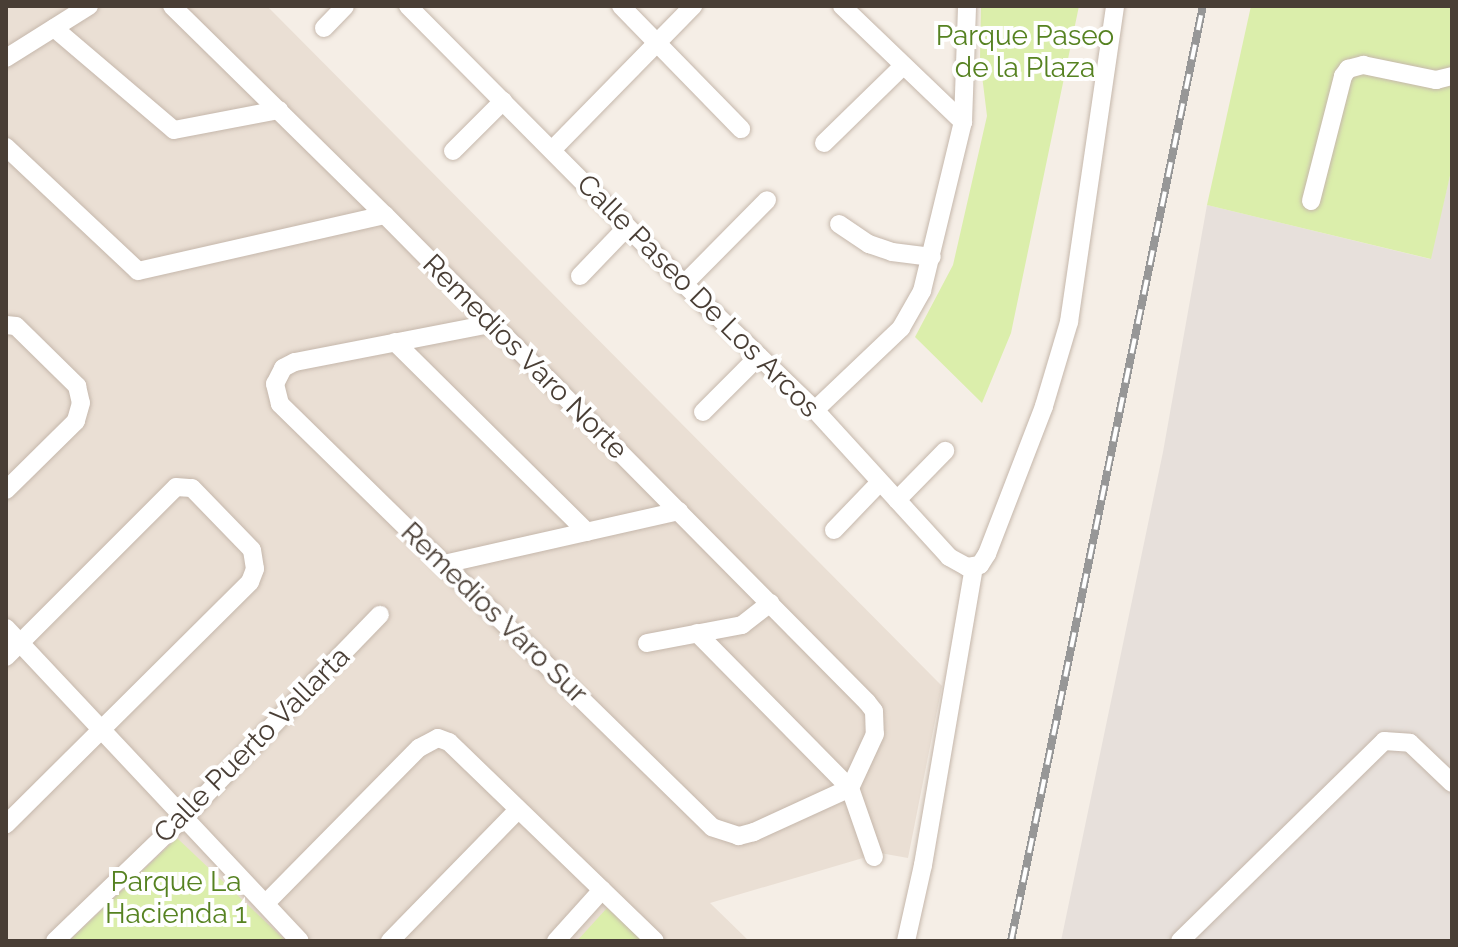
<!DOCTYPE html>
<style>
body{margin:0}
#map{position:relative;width:1458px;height:947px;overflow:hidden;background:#f5eee6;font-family:Raleway,sans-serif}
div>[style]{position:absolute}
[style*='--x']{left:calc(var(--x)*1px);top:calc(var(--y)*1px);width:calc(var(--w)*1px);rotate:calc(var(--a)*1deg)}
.residential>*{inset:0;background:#eadfd4}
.industrial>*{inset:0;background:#e7e0db}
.green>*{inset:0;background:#dbeeab}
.roads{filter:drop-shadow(0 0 2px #c5b7ab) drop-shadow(0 0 2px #c5b7ab)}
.minor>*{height:18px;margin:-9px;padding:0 9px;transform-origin:9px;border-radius:9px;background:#fff}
.rail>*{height:8px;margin-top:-4px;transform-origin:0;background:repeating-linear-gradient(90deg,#fff 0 15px,#979797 0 30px);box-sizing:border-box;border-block:2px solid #979797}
span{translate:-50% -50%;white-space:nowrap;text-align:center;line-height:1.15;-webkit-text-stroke:8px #fff;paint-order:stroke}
.park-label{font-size:28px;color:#568221}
.street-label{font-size:28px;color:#493e35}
.frame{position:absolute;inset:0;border:8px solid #493e35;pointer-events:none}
</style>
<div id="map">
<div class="residential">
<i style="clip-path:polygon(6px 6px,267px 6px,942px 686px,908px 858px,880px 853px,710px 903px,749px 941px,6px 941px)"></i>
</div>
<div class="industrial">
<i style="clip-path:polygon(1452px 167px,1452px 941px,1061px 941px,1163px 452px,1207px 205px,1430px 259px)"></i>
</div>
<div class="green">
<i style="clip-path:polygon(981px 6px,1079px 6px,1011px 333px,982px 403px,915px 337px,953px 265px,987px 116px,980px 59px)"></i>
<i style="clip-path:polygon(1251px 6px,1452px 6px,1452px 167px,1431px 259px,1207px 205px)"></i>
<i style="clip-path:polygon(177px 838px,286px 941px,69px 941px)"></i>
<i style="clip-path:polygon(607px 908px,643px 941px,577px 941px)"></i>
</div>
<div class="roads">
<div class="minor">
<i style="--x:172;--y:6;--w:298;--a:44.5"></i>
<i style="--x:385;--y:215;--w:685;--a:45.3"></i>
<i style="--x:867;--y:702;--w:11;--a:52"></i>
<i style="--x:874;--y:711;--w:23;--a:88"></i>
<i style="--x:875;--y:734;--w:60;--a:114.8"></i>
<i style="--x:850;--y:788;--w:106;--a:155.4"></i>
<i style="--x:754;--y:832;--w:16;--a:165"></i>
<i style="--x:739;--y:836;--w:28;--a:-162"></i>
<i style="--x:712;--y:827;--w:605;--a:-135.6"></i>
<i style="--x:280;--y:404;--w:21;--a:-104"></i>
<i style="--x:275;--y:384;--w:18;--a:-63"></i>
<i style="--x:283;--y:368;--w:13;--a:-27"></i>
<i style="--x:295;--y:362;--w:199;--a:-11"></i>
<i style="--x:408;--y:6;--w:392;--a:45.2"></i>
<i style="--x:684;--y:284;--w:182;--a:43.9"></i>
<i style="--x:815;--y:410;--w:199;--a:47.6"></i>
<i style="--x:949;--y:557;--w:21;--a:29"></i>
<i style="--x:967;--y:567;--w:13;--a:-9"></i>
<i style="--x:980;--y:565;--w:13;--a:-58"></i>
<i style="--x:987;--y:554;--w:159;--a:-68.9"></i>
<i style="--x:1044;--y:406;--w:88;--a:-73.4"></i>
<i style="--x:1069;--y:322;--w:319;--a:-81.7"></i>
<i style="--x:621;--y:6;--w:172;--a:45.7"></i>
<i style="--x:842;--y:6;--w:168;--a:43.8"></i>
<i style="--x:54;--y:28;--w:157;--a:40.4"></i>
<i style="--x:174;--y:130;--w:107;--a:-10.8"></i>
<i style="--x:324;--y:28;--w:30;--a:-46"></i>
<i style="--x:6;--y:58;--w:98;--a:-32.1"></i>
<i style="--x:824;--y:143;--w:110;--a:-44.3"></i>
<i style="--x:6;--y:147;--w:181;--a:43.2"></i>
<i style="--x:138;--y:271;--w:253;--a:-12.8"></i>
<i style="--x:552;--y:150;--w:202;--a:-45.6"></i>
<i style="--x:453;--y:151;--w:71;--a:-45"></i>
<i style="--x:1311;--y:201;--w:129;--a:-75.6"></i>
<i style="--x:1343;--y:76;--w:9;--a:-54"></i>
<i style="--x:1348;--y:69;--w:16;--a:-15"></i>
<i style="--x:1363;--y:65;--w:75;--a:11.6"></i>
<i style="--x:1436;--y:80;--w:16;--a:-14"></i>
<i style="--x:839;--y:224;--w:36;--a:34"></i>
<i style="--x:869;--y:244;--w:24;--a:19"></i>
<i style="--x:892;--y:252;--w:40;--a:7.1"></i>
<i style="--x:580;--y:276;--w:68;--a:-46.2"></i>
<i style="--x:684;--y:284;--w:118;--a:-45.3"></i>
<i style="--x:6;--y:325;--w:10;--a:6"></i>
<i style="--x:16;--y:326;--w:86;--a:44.5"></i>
<i style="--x:77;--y:386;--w:17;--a:77"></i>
<i style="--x:81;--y:403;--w:19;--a:106"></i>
<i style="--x:76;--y:421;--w:98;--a:135.4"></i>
<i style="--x:395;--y:342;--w:270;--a:44.7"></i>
<i style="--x:815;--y:410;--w:119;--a:-43.6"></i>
<i style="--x:901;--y:328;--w:43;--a:-60.4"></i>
<i style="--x:922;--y:291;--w:174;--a:-76.4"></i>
<i style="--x:963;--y:122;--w:116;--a:-88"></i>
<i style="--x:703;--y:412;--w:79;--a:-45"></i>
<i style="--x:897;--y:500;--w:69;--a:-45.6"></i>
<i style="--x:834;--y:530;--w:66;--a:-46.2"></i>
<i style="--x:444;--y:564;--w:241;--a:-12.7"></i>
<i style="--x:6;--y:628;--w:429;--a:46.8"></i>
<i style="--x:697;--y:633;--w:218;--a:45.4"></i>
<i style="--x:850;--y:788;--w:73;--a:70.8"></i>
<i style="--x:647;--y:643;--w:97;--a:-10.7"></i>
<i style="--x:742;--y:625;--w:36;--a:-38"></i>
<i style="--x:6;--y:657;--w:240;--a:-45"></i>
<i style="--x:176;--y:487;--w:16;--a:4"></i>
<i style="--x:192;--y:488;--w:86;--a:45.9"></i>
<i style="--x:252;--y:550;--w:19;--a:81"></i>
<i style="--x:255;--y:569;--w:14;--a:111"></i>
<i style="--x:250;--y:582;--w:344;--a:135.2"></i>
<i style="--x:266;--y:903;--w:218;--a:-45.4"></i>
<i style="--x:419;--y:748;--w:21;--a:-28"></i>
<i style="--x:438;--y:738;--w:12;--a:20"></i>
<i style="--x:449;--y:742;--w:286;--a:44"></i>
<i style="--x:55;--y:941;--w:178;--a:-43.9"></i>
<i style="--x:183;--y:818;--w:283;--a:-45.9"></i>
<i style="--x:390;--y:941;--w:182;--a:-45.7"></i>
<i style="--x:556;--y:941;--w:69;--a:-48"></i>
<i style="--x:906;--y:941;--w:78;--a:-77.4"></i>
<i style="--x:923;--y:865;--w:302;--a:-80.3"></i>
<i style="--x:1180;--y:941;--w:286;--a:-44.4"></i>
<i style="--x:1384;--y:741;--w:26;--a:4"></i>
<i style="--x:1410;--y:743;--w:58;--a:43.6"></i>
</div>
</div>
<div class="rail">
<i style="--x:1011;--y:941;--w:955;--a:-78.4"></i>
</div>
<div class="park-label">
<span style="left:1025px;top:52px">Parque Paseo<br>de la Plaza</span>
<span style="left:176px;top:898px">Parque La<br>Hacienda 1</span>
</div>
<div class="street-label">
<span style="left:698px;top:296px;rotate:45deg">Calle Paseo De Los Arcos</span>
<span style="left:525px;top:357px;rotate:45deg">Remedios Varo Norte</span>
<span style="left:494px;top:613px;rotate:44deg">Remedios Varo Sur</span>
<span style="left:252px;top:745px;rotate:-45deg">Calle Puerto Vallarta</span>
</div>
<div class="frame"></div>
</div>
